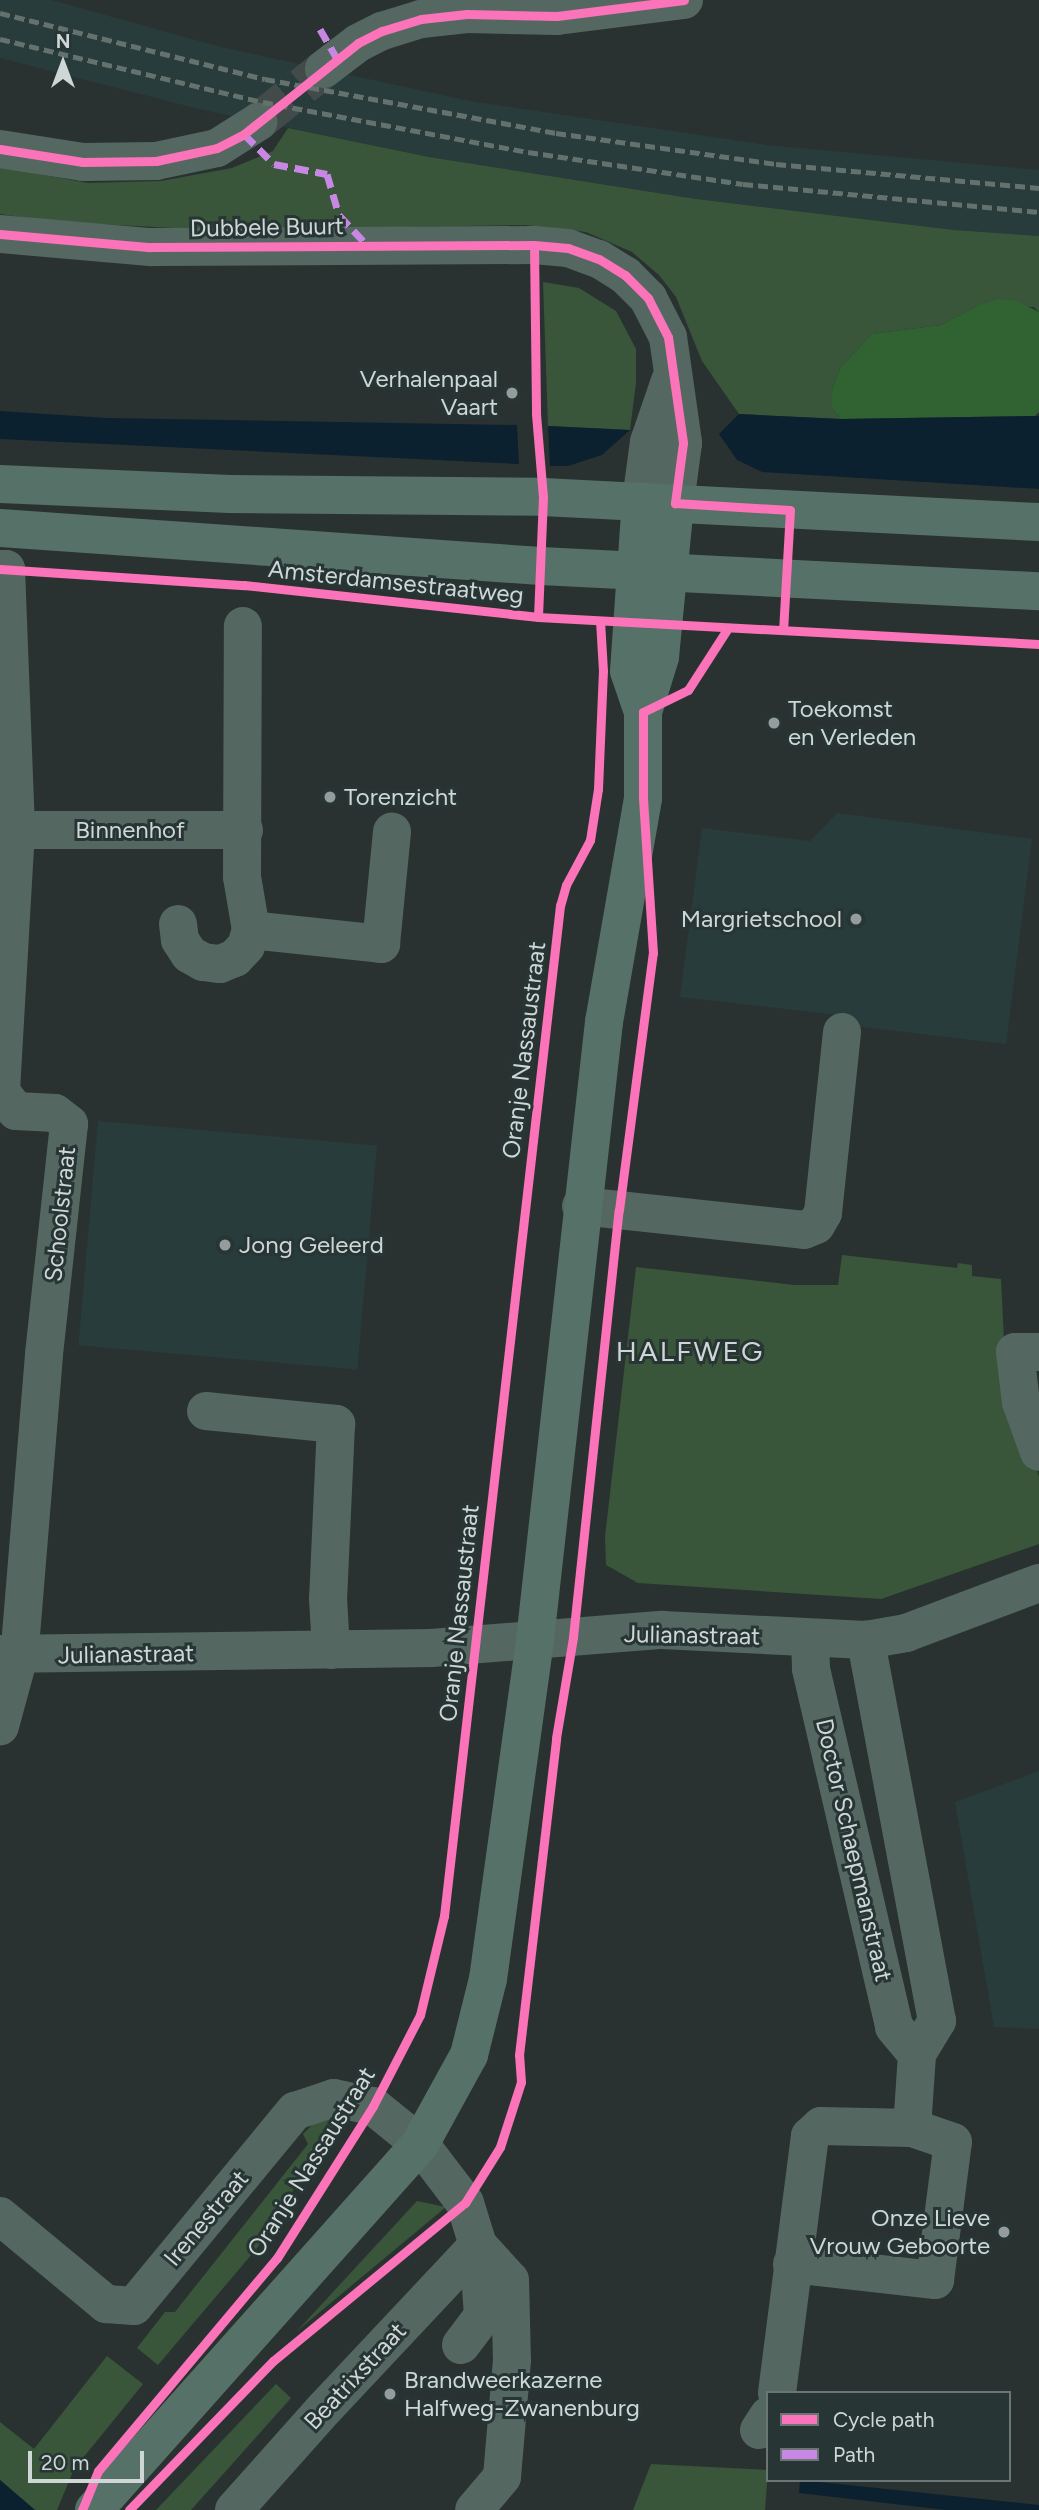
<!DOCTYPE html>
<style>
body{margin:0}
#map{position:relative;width:1039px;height:2510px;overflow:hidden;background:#2a3231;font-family:Figtree,sans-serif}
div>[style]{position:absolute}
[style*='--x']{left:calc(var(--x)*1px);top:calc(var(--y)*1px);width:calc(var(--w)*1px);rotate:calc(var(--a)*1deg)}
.built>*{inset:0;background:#273c3b;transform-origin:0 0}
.green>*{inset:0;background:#39563a}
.forest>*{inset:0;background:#306232}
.water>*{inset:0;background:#0b212f}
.minor-tunnel>*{height:38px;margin-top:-19px;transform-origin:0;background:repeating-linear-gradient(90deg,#434b4a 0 38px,transparent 0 57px)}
.minor>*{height:38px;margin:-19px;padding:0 19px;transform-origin:19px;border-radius:19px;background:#546861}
.major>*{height:38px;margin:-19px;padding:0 19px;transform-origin:19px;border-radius:19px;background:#567168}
.rail>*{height:5px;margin-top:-2.5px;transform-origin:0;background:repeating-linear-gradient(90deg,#65716d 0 10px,transparent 0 15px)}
.quiet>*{height:7px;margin-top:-3.5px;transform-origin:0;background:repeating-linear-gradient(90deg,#c787e3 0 14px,transparent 0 21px)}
.cycleway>*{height:9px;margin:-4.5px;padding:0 4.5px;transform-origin:4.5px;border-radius:4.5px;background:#fb73b8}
.dots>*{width:19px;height:19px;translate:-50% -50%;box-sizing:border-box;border:4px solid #273534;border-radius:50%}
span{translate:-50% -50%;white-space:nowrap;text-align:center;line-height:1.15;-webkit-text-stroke:6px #273534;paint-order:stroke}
.street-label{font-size:24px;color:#ced6d6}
.poi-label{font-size:24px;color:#ced6d6}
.right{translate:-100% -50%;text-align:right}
.left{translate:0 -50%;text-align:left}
.quarter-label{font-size:28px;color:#ced6d6;letter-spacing:2px}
.legend{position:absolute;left:766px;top:2391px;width:245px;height:91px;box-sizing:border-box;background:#273534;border:2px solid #6a7575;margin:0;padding:9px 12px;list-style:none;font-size:21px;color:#ced6d6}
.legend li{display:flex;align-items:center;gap:14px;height:35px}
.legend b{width:35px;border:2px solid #6a7575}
.north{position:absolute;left:28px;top:28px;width:70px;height:70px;-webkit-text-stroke:5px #273534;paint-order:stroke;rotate:0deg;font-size:19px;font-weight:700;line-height:28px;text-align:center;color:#ced6d6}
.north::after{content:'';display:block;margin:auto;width:24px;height:32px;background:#ced6d6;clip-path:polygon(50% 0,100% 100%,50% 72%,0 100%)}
.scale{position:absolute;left:28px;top:2451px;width:116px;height:32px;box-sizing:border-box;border:4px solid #ced6d6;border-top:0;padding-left:9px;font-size:21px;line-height:24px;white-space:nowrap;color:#ced6d6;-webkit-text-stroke:5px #273534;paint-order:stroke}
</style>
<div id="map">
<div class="built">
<i style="clip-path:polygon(0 0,51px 0,221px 47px,470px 101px,767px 145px,1039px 170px,1039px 236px,954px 230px,696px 199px,429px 157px,199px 109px,0 58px)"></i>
<i style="clip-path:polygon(837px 813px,1032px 839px,1006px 1044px,854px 1026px,838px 1015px,680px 997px,702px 828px,810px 841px)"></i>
<i style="left:98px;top:1121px;width:280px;height:225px;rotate:5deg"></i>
<i style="clip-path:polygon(1039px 1771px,1039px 2029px,994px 2027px,955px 1802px)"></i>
</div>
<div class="green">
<i style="clip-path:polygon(288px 128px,429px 157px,696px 199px,954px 230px,1039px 236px,1039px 312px,1034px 307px,979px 305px,941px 325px,872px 334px,840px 368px,832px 391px,832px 408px,841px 419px,739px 414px,702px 361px,676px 297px,659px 275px,632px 252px,586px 232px,525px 225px,214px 230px,58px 222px,0 214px,0 167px,88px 183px,161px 181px,232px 168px,273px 151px)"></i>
<i style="clip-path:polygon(543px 282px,579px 288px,616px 311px,636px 349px,636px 383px,630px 430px,548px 426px)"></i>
<i style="clip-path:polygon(842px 1255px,957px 1268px,958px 1263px,972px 1265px,972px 1276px,1001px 1279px,1006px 1382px,1039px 1477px,1039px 1544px,881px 1599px,638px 1583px,606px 1565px,605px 1537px,636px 1267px,794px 1285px,838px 1285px)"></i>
<i style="clip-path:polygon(331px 2118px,339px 2118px,257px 2248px,158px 2365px,137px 2348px,165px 2312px,175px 2312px,308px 2144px,303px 2134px,312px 2125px)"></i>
<i style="clip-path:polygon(417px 2201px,446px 2207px,297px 2331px)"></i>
<i style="clip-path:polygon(107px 2356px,143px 2384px,74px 2469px,57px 2510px,35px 2510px,0 2480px,0 2422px,34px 2449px)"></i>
<i style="clip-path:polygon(276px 2384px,291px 2398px,191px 2510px,156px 2510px)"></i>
<i style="clip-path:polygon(651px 2464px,768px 2470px,765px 2510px,633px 2510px)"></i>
</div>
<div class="forest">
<i style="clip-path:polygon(1000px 299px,1017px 301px,1039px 312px,1039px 412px,1035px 416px,841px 419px,832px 408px,832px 391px,840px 368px,872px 334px,941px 325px,979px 305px)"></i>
</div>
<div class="water">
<i style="clip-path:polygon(0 411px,108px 418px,517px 425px,519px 464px,0 439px)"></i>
<i style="clip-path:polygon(739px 414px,841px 419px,1039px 416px,1039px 489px,762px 472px,737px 460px,719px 434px)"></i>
<i style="clip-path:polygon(548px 426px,630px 430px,602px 455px,568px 466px,550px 466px)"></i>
<i style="clip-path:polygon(0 2480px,35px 2510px,0 2510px)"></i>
<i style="clip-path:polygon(800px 2480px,1039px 2505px,1039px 2510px,946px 2510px,799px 2493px)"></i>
</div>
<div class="minor-tunnel">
<i style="--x:258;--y:122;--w:85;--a:-38.8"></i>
</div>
<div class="minor">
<i style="--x:324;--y:69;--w:43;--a:-37.4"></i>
<i style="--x:358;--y:43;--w:27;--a:-27"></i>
<i style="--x:382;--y:31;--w:41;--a:-17.1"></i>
<i style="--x:421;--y:19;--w:46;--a:-6.2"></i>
<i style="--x:467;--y:14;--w:90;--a:1.3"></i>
<i style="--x:557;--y:16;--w:128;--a:-7.2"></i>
<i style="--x:0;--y:149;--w:84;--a:8.9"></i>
<i style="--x:83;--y:162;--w:73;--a:-0.8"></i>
<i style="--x:156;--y:161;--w:62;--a:-12"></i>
<i style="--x:217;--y:148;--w:49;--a:-32.4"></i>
<i style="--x:0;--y:234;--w:151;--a:5"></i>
<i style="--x:150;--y:247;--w:384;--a:-0.3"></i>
<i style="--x:534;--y:245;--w:34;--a:5"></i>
<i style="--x:568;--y:248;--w:33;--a:20"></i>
<i style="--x:599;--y:259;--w:31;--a:32"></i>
<i style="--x:625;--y:275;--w:33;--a:45"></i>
<i style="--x:648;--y:298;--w:44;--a:62.9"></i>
<i style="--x:668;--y:337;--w:107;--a:81.9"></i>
<i style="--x:683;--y:443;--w:61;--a:97.6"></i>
<i style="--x:641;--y:501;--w:60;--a:-82.3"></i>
<i style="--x:649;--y:442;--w:65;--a:-71"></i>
<i style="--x:0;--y:569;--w:6;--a:0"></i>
<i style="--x:6;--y:569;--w:261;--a:87.8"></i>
<i style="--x:16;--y:830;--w:262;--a:93.3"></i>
<i style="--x:1;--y:1092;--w:24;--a:52"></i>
<i style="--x:16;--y:1111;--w:39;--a:3"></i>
<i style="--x:55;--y:1113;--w:18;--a:38"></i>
<i style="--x:69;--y:1124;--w:232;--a:96.2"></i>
<i style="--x:44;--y:1355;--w:302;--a:94.7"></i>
<i style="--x:19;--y:1656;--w:73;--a:105.2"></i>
<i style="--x:16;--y:830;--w:228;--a:0"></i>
<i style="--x:178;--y:924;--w:16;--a:83"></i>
<i style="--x:180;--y:940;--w:17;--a:57"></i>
<i style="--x:189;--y:954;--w:16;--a:30"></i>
<i style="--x:203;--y:962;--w:17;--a:7"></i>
<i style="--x:220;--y:964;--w:16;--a:-22"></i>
<i style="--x:235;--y:958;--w:16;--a:-47"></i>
<i style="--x:246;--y:946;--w:17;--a:-73"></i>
<i style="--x:251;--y:930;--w:54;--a:-99.6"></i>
<i style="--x:242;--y:877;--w:251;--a:-89.8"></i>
<i style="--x:251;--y:930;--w:131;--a:6.1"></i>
<i style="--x:381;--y:944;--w:113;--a:-84.4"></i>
<i style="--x:581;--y:1206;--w:224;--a:6.1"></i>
<i style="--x:804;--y:1230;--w:13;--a:-23"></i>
<i style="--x:816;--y:1225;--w:14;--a:-60"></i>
<i style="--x:823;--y:1213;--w:182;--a:-84"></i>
<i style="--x:1039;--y:1352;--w:24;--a:180"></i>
<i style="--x:1015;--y:1352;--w:50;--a:83.2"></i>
<i style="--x:1021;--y:1402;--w:53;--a:70.2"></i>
<i style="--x:206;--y:1411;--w:131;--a:5.7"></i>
<i style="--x:336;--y:1424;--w:174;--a:92.6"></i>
<i style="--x:328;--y:1598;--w:52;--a:86.7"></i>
<i style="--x:810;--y:1639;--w:30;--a:88"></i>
<i style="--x:811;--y:1669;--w:367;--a:76.9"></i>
<i style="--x:894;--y:2027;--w:35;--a:50"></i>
<i style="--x:0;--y:1654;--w:431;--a:-0.8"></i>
<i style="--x:431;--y:1648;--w:232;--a:-4.5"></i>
<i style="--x:662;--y:1630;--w:204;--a:2.8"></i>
<i style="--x:866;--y:1640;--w:41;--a:-9.9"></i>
<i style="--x:906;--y:1633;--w:142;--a:-20.6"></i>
<i style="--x:0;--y:2216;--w:138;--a:39.7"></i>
<i style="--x:106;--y:2304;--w:28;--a:4"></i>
<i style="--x:134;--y:2306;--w:253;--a:-50.5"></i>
<i style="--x:295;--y:2111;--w:41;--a:-18.4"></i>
<i style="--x:334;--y:2098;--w:40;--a:12"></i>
<i style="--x:373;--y:2106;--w:60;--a:39"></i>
<i style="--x:420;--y:2144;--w:74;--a:52.7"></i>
<i style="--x:465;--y:2203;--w:44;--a:72.8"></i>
<i style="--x:478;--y:2245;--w:47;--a:47.6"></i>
<i style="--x:510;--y:2280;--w:80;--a:88.6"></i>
<i style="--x:512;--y:2360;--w:117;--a:94.9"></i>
<i style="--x:502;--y:2477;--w:43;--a:130.3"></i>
<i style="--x:792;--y:2264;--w:144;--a:6.4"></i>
<i style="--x:935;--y:2280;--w:139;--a:-82.6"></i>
<i style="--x:953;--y:2142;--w:43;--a:-161.1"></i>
<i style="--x:912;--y:2128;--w:74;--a:-86.1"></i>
<i style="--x:917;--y:2054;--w:39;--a:-59"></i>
<i style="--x:937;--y:2021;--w:388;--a:-100.6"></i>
<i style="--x:461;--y:2345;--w:36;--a:-53"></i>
<i style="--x:483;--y:2316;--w:71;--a:-94"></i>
<i style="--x:777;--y:2393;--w:259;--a:-82.7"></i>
<i style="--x:810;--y:2136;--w:15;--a:-42"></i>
<i style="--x:821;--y:2126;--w:91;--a:1.3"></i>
<i style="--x:759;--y:2430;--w:17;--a:-57"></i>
<i style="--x:234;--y:2510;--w:135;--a:-48.3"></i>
<i style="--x:324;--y:2409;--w:225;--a:-46.8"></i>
</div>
<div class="major">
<i style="--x:0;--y:484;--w:230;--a:2.5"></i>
<i style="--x:230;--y:494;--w:313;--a:0.5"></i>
<i style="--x:543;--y:497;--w:497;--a:2.9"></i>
<i style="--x:0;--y:528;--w:542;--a:4.02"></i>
<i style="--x:541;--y:566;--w:499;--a:2.9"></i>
<i style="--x:643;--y:712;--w:58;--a:-72.8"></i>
<i style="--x:660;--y:657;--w:155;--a:-84.4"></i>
<i style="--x:94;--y:2510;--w:490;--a:-48.3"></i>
<i style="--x:420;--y:2144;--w:102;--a:-61.2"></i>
<i style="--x:469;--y:2055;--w:78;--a:-76"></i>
<i style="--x:488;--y:1979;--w:342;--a:-82.1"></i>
<i style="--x:535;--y:1640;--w:622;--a:-83.63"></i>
<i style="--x:604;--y:1022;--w:227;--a:-80.1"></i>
<i style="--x:643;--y:798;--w:86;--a:-90"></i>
<i style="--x:643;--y:712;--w:43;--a:-108.9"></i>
<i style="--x:629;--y:671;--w:170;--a:-86"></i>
</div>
<div class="rail">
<i style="--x:0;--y:13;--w:273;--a:14"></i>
<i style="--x:265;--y:79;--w:296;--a:10.5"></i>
<i style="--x:556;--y:133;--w:222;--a:8"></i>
<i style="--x:776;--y:164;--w:264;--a:5.2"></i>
<i style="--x:0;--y:39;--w:270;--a:13.5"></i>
<i style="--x:263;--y:102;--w:270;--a:10.7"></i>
<i style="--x:528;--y:152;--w:217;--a:8.5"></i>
<i style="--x:743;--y:184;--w:297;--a:5.4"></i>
</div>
<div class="quiet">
<i style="--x:320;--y:29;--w:34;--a:60"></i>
<i style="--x:244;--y:134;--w:42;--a:45"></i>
<i style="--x:274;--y:164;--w:54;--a:10.7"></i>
<i style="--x:327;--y:174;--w:43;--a:73.7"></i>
<i style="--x:339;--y:215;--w:41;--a:47"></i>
</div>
<div class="cycleway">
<i style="--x:0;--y:149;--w:84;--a:8.9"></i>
<i style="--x:83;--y:162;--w:73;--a:-0.8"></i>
<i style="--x:156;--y:161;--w:62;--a:-12"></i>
<i style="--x:217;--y:148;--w:30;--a:-27"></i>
<i style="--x:244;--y:134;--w:146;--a:-38.6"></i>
<i style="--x:358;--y:43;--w:27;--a:-27"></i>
<i style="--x:382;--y:31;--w:41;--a:-17.1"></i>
<i style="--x:421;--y:19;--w:46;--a:-6.2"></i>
<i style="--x:467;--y:14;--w:90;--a:1.3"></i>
<i style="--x:557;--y:16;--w:128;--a:-7.2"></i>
<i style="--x:0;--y:234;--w:151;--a:5"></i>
<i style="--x:150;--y:247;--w:384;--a:-0.3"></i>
<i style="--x:534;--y:245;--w:34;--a:5"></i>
<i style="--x:568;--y:248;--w:33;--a:20"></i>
<i style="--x:599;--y:259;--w:31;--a:32"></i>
<i style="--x:625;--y:275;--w:33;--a:45"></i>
<i style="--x:648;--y:298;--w:44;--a:62.9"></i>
<i style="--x:668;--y:337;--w:107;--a:81.9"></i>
<i style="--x:683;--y:443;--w:61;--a:97.6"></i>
<i style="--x:675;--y:503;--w:115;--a:3.5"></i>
<i style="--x:790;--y:510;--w:120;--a:93.3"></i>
<i style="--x:534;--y:245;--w:169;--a:89.3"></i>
<i style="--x:536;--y:414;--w:83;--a:85.2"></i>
<i style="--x:543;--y:497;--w:120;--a:92.4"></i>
<i style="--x:0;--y:569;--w:245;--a:3.8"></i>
<i style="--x:244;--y:585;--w:296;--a:6.2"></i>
<i style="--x:538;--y:617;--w:502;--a:3.08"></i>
<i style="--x:82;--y:2510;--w:42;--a:-67.7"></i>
<i style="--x:98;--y:2471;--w:278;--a:-50"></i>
<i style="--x:277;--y:2258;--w:180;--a:-57.7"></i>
<i style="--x:373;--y:2106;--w:102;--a:-62.7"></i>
<i style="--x:420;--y:2015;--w:102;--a:-76.4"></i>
<i style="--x:444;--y:1916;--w:1017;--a:-83.45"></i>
<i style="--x:560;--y:906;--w:22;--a:-74"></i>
<i style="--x:566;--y:885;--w:51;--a:-61.9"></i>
<i style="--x:590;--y:840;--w:52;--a:-81.1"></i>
<i style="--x:598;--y:789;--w:118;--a:-87.6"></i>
<i style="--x:603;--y:671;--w:50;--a:-93.4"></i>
<i style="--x:129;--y:2510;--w:207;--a:-46"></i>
<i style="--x:273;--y:2361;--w:249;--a:-39.5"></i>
<i style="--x:465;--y:2203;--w:66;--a:-58"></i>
<i style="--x:500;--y:2147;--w:68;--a:-72.1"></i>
<i style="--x:521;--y:2082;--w:27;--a:-94"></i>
<i style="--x:519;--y:2055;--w:319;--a:-83.3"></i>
<i style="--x:556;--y:1738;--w:102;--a:-80.4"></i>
<i style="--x:573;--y:1637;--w:429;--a:-83.9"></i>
<i style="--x:619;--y:1210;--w:259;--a:-82.5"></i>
<i style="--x:653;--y:953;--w:155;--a:-93.7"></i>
<i style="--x:643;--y:798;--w:86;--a:-90"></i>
<i style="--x:643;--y:712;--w:50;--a:-26.1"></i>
<i style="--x:688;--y:690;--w:74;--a:-57.2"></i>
</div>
<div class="dots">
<i style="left:512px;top:393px;background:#959d9c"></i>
<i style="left:774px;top:723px;background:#959d9c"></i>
<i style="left:330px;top:797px;background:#959d9c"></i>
<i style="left:856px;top:919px;background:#959d9c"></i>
<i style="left:225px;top:1245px;background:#959d9c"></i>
<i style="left:1004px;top:2232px;background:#959d9c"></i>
<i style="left:390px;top:2394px;background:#959d9c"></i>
</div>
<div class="street-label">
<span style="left:267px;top:227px;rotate:-1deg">Dubbele Buurt</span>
<span style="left:396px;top:582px;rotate:6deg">Amsterdamsestraatweg</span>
<span style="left:130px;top:830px">Binnenhof</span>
<span style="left:524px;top:1050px;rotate:-83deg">Oranje Nassaustraat</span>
<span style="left:60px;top:1214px;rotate:-84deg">Schoolstraat</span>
<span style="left:459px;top:1613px;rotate:-84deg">Oranje Nassaustraat</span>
<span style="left:692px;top:1635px;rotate:1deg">Julianastraat</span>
<span style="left:126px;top:1654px;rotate:-1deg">Julianastraat</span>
<span style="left:854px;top:1850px;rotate:77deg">Doctor Schaepmanstraat</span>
<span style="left:311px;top:2162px;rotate:-58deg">Oranje Nassaustraat</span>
<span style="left:206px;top:2218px;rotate:-50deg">Irenestraat</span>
<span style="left:355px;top:2376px;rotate:-47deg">Beatrixstraat</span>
</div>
<div class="poi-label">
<span class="right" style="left:498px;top:393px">Verhalenpaal<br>Vaart</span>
<span class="left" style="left:788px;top:723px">Toekomst<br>en Verleden</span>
<span class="left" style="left:344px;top:797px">Torenzicht</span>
<span class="right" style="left:842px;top:919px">Margrietschool</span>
<span class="left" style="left:239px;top:1245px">Jong Geleerd</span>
<span class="right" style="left:990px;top:2232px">Onze Lieve<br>Vrouw Geboorte</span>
<span class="left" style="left:404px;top:2394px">Brandweerkazerne<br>Halfweg-Zwanenburg</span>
</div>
<div class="quarter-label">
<span style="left:690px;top:1351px">HALFWEG</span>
</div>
<ul class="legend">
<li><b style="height:9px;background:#fb73b8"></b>Cycle path</li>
<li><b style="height:9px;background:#c787e3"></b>Path</li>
</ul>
<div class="north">N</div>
<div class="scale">20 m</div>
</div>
